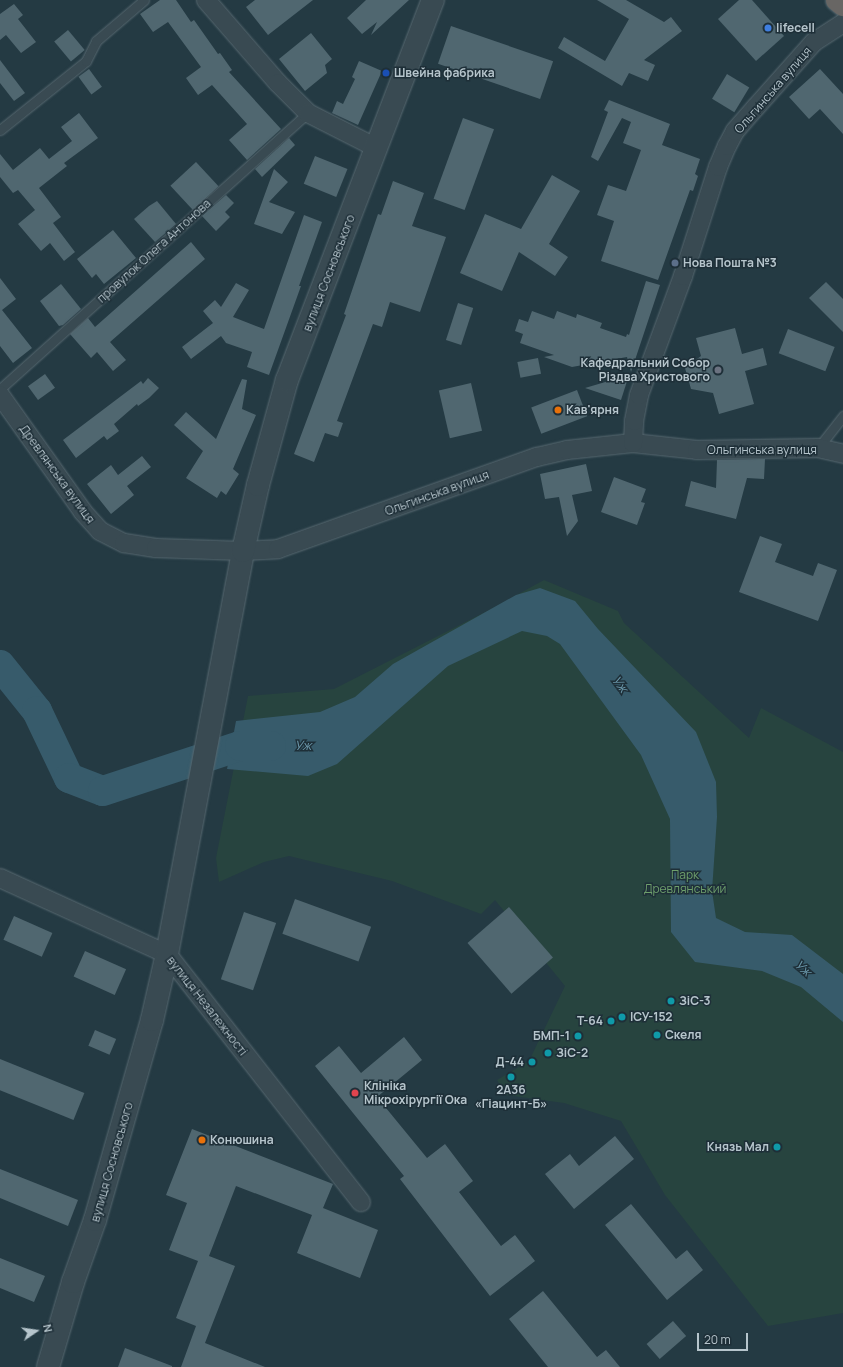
<!DOCTYPE html>
<meta charset="utf-8">
<style>
body{margin:0}
#map{position:relative;width:843px;height:1367px;overflow:hidden;background:#243a43;font-family:Manrope,sans-serif}
div>[style]{position:absolute}
[style*='--x']{left:calc(var(--x)*1px);top:calc(var(--y)*1px);width:calc(var(--w)*1px);rotate:calc(var(--a)*1deg)}
.green>*{inset:0;background:#27443f}
.water>*{inset:0;background:#375b6b}
.river>*{height:30px;margin:-15px;padding:0 15px;transform-origin:15px;border-radius:15px;background:#375b6b}
.building>*{inset:0;background:#506770;transform-origin:0 0}
.roads{filter:drop-shadow(0 0 1px #576870) drop-shadow(0 0 1px #576870)}
.service>*{height:9px;margin:-4.5px;padding:0 4.5px;transform-origin:4.5px;border-radius:4.5px;background:#394a52}
.minor>*{height:18px;margin:-9px;padding:0 9px;transform-origin:9px;border-radius:9px;background:#394a52}
.tertiary>*{height:22px;margin:-11px;padding:0 11px;transform-origin:11px;border-radius:11px;background:#394a52}
.trunk>*{height:22px;margin:-11px;padding:0 11px;transform-origin:11px;border-radius:11px;background:#686664}
.dots>*{width:11px;height:11px;translate:-50% -50%;box-sizing:border-box;border:2px solid #1e2f38;border-radius:50%}
span{translate:-50% -50%;white-space:nowrap;text-align:center;line-height:1.15;-webkit-text-stroke:3px #1e2f38;paint-order:stroke}
.poi-label{font-size:12px;color:#b6c5cc;font-weight:700}
.left{translate:0 -50%;text-align:left}
.right{translate:-100% -50%;text-align:right}
.street-label{font-size:12px;color:#b6c5cc}
.park-label{font-size:12px;color:#6e9f6c}
.water-label{font-size:13px;color:#6d9aad;font-style:italic}
.north{position:absolute;left:16px;top:1311px;width:40px;height:40px;-webkit-text-stroke:3px #1e2f38;paint-order:stroke;rotate:77deg;font-size:11px;font-weight:700;line-height:16px;text-align:center;color:#b6c5cc}
.north::after{content:'';display:block;margin:auto;width:14px;height:18px;background:#b6c5cc;clip-path:polygon(50% 0,100% 100%,50% 72%,0 100%)}
.scale{position:absolute;left:697px;top:1333px;width:51px;height:18px;box-sizing:border-box;border:2px solid #b6c5cc;border-top:0;padding-left:5px;font-size:12px;line-height:14px;white-space:nowrap;color:#b6c5cc;-webkit-text-stroke:3px #1e2f38;paint-order:stroke}
</style>
<div id="map">
<div class="green">
<i style="clip-path:polygon(544px 580px,618px 611px,624px 623px,749px 738px,761px 708px,843px 752px,843px 1313px,768px 1326px,665px 1195px,621px 1121px,564px 1103px,506px 1095px,497px 1080px,529px 1061px,565px 986px,495px 900px,481px 914px,392px 881px,289px 856px,264px 862px,219px 882px,216px 858px,248px 696px,334px 689px,495px 607px)"></i>
</div>
<div class="water">
<i style="clip-path:polygon(540px 588px,575px 601px,598px 629px,696px 732px,716px 782px,717px 817px,712px 891px,716px 918px,745px 932px,792px 935px,843px 974px,843px 1022px,801px 987px,762px 971px,695px 962px,671px 932px,670px 819px,641px 755px,560px 644px,547px 636px,522px 631px,448px 666px,337px 764px,308px 776px,227px 769px,236px 721px,320px 712px,355px 697px,393px 664px,516px 595px)"></i>
</div>
<div class="river">
<i style="--x:0;--y:665;--w:59;--a:51.2"></i>
<i style="--x:37;--y:711;--w:74;--a:64.5"></i>
<i style="--x:69;--y:778;--w:36;--a:21"></i>
<i style="--x:103;--y:791;--w:144;--a:-18.2"></i>
<i style="--x:240;--y:746;--w:31;--a:0"></i>
</div>
<div class="building">
<i style="clip-path:polygon(160px 0,176px 0,191px 22px,194px 20px,218px 54px,220px 53px,232px 70px,229px 72px,281px 129px,247px 160px,229px 140px,247px 124px,212px 85px,198px 95px,186px 78px,201px 67px,168px 22px,153px 32px,140px 14px)"></i>
<i style="clip-path:polygon(255px 0,313px 0,268px 35px,246px 7px)"></i>
<i style="clip-path:polygon(366px 0,409px 0,371px 35px,377px 22px,362px 34px,347px 18px)"></i>
<i style="clip-path:polygon(597px 0,626px 0,664px 22px,671px 17px,682px 31px,644px 60px,655px 65px,648px 81px,629px 73px,622px 86px,558px 48px,564px 37px,605px 61px,629px 19px)"></i>
<i style="clip-path:polygon(739px 0,752px 0,784px 36px,756px 61px,718px 19px)"></i>
<i style="clip-path:polygon(14px 4px,23px 15px,18px 19px,36px 42px,21px 53px,6px 35px,0 40px,0 14px)"></i>
<i style="left:451px;top:26px;width:108px;height:40px;rotate:19deg"></i>
<i style="left:68px;top:30px;width:26px;height:18px;rotate:50deg"></i>
<i style="clip-path:polygon(311px 33px,332px 59px,325px 65px,327px 73px,305px 91px,279px 59px)"></i>
<i style="clip-path:polygon(0 60px,25px 93px,14px 101px,0 83px)"></i>
<i style="clip-path:polygon(359px 61px,382px 71px,358px 125px,332px 113px,337px 101px,343px 104px,355px 79px,352px 77px)"></i>
<i style="left:89px;top:69px;width:22px;height:13px;rotate:54deg"></i>
<i style="clip-path:polygon(820px 69px,843px 94px,843px 134px,820px 109px,809px 119px,789px 97px)"></i>
<i style="left:727px;top:74px;width:26px;height:29px;rotate:31deg"></i>
<i style="clip-path:polygon(609px 100px,670px 124px,662px 145px,700px 159px,695px 174px,698px 176px,693px 191px,690px 190px,658px 280px,601px 261px,614px 221px,597px 215px,608px 185px,626px 191px,641px 150px,623px 143px,631px 122px,622px 118px,598px 161px,591px 157px,608px 112px,604px 110px)"></i>
<i style="clip-path:polygon(79px 113px,98px 138px,64px 163px,67px 166px,39px 188px,61px 217px,53px 223px,75px 252px,64px 261px,50px 243px,41px 251px,18px 224px,35px 210px,18px 190px,13px 193px,0 177px,0 154px,13px 170px,40px 148px,49px 159px,72px 141px,61px 127px)"></i>
<i style="left:463px;top:118px;width:33px;height:86px;rotate:20deg"></i>
<i style="clip-path:polygon(289px 138px,295px 145px,262px 177px,255px 169px)"></i>
<i style="left:315px;top:156px;width:35px;height:30px;rotate:22deg"></i>
<i style="left:196px;top:162px;width:33px;height:35px;rotate:47deg"></i>
<i style="clip-path:polygon(274px 169px,288px 182px,269px 202px,295px 212px,282px 234px,254px 224px)"></i>
<i style="clip-path:polygon(552px 175px,580px 191px,549px 244px,568px 257px,555px 276px,519px 252px,502px 291px,460px 273px,485px 214px,521px 229px)"></i>
<i style="clip-path:polygon(393px 181px,424px 193px,412px 226px,446px 237px,420px 312px,390px 302px,382px 327px,373px 324px,337px 421px,343px 423px,338px 437px,325px 433px,314px 462px,294px 454px,346px 315px,344px 314px,378px 214px,381px 215px)"></i>
<i style="clip-path:polygon(226px 195px,234px 203px,225px 212px,230px 217px,216px 231px,202px 216px)"></i>
<i style="clip-path:polygon(157px 201px,176px 224px,155px 242px,134px 219px,149px 206px)"></i>
<i style="clip-path:polygon(304px 215px,322px 222px,299px 286px,301px 286px,269px 375px,247px 367px,252px 352px,226px 343px,221px 336px,191px 359px,182px 347px,213px 323px,203px 311px,215px 300px,221px 307px,236px 283px,249px 290px,233px 317px,264px 329px)"></i>
<i style="clip-path:polygon(113px 230px,136px 258px,104px 284px,96px 274px,92px 278px,77px 259px)"></i>
<i style="clip-path:polygon(191px 242px,205px 259px,110px 342px,126px 360px,113px 371px,97px 352px,91px 358px,70px 334px,88px 318px,95px 327px)"></i>
<i style="clip-path:polygon(0 278px,16px 299px,2px 310px,32px 348px,13px 363px,0 346px)"></i>
<i style="clip-path:polygon(646px 281px,660px 285px,631px 372px,627px 357px,572px 367px,544px 357px,554px 355px,520px 343px,523px 334px,515px 331px,519px 319px,528px 322px,532px 311px,554px 319px,557px 311px,576px 318px,577px 314px,602px 323px,600px 328px,626px 337px,627px 334px,629px 335px)"></i>
<i style="clip-path:polygon(826px 282px,843px 299px,843px 332px,809px 298px)"></i>
<i style="clip-path:polygon(61px 284px,81px 309px,63px 325px,59px 326px,40px 301px)"></i>
<i style="left:458px;top:303px;width:16px;height:39px;rotate:18deg"></i>
<i style="clip-path:polygon(735px 328px,742px 354px,763px 348px,767px 365px,745px 371px,754px 404px,719px 414px,713px 393px,691px 389px,685px 368px,701px 356px,696px 338px)"></i>
<i style="left:788px;top:329px;width:50px;height:26px;rotate:21deg"></i>
<i style="left:538px;top:358px;width:16px;height:21px;rotate:79deg"></i>
<i style="left:45px;top:374px;width:17px;height:21px;rotate:54deg"></i>
<i style="clip-path:polygon(629px 375px,621px 400px,585px 388px)"></i>
<i style="clip-path:polygon(148px 378px,159px 388px,149px 398px,138px 406px,137px 404px,114px 424px,119px 431px,107px 440px,104px 436px,76px 458px,63px 440px,141px 381px,143px 384px)"></i>
<i style="clip-path:polygon(242px 379px,247px 380px,242px 409px,256px 415px,233px 469px,239px 474px,226px 495px,221px 491px,217px 498px,186px 478px,203px 451px,174px 425px,186px 412px,216px 439px)"></i>
<i style="left:471px;top:383px;width:49px;height:33px;rotate:77deg"></i>
<i style="left:577px;top:390px;width:28px;height:49px;rotate:69deg"></i>
<i style="clip-path:polygon(142px 456px,151px 467px,127px 486px,134px 495px,111px 514px,87px 484px,111px 465px,118px 475px)"></i>
<i style="clip-path:polygon(765px 459px,764px 479px,747px 478px,736px 519px,685px 506px,691px 481px,716px 488px,717px 460px)"></i>
<i style="clip-path:polygon(586px 464px,592px 491px,572px 495px,578px 521px,567px 536px,559px 497px,545px 499px,540px 474px)"></i>
<i style="clip-path:polygon(614px 477px,646px 489px,641px 502px,645px 503px,637px 525px,601px 512px)"></i>
<i style="clip-path:polygon(760px 536px,782px 544px,775px 562px,813px 576px,818px 563px,837px 570px,818px 621px,739px 592px)"></i>
<i style="left:295px;top:899px;width:81px;height:37px;rotate:20deg"></i>
<i style="left:509px;top:907px;width:67px;height:55px;rotate:49deg"></i>
<i style="left:244px;top:912px;width:34px;height:71px;rotate:19deg"></i>
<i style="left:14px;top:916px;width:42px;height:26px;rotate:24deg"></i>
<i style="left:85px;top:951px;width:45px;height:28px;rotate:24deg"></i>
<i style="left:95px;top:1030px;width:23px;height:17px;rotate:23deg"></i>
<i style="clip-path:polygon(404px 1037px,422px 1060px,377px 1097px,427px 1158px,445px 1144px,473px 1181px,459px 1192px,501px 1246px,515px 1235px,535px 1261px,490px 1296px,400px 1179px,404px 1176px,315px 1066px,339px 1046px,361px 1073px)"></i>
<i style="left:0;top:1059px;width:91px;height:29px;rotate:22deg"></i>
<i style="clip-path:polygon(192px 1129px,333px 1184px,323px 1208px,378px 1230px,360px 1278px,297px 1253px,312px 1215px,236px 1186px,209px 1256px,235px 1266px,205px 1343px,265px 1367px,181px 1367px,196px 1326px,176px 1318px,198px 1261px,169px 1250px,187px 1203px,166px 1195px)"></i>
<i style="clip-path:polygon(615px 1136px,634px 1159px,574px 1209px,545px 1174px,570px 1154px,579px 1166px)"></i>
<i style="clip-path:polygon(0 1169px,78px 1200px,68px 1226px,0 1198px)"></i>
<i style="clip-path:polygon(631px 1204px,676px 1259px,687px 1250px,703px 1270px,667px 1300px,605px 1225px)"></i>
<i style="clip-path:polygon(0 1258px,45px 1276px,34px 1302px,0 1288px)"></i>
<i style="clip-path:polygon(543px 1291px,597px 1357px,606px 1350px,620px 1367px,548px 1367px,509px 1319px)"></i>
<i style="left:673px;top:1321px;width:20px;height:35px;rotate:49deg"></i>
<i style="clip-path:polygon(125px 1348px,172px 1366px,172px 1367px,118px 1367px)"></i>
</div>
<div class="roads">
<div class="service">
<i style="--x:0;--y:130;--w:110;--a:-38.7"></i>
<i style="--x:86;--y:61;--w:22;--a:-63"></i>
<i style="--x:96;--y:41;--w:63;--a:-40.5"></i>
<i style="--x:0;--y:389;--w:414;--a:-41.9"></i>
<i style="--x:818;--y:448;--w:41;--a:-52"></i>
</div>
<div class="minor">
<i style="--x:206;--y:0;--w:110;--a:49.1"></i>
<i style="--x:278;--y:83;--w:42;--a:45"></i>
<i style="--x:308;--y:113;--w:77;--a:26.9"></i>
<i style="--x:0;--y:395;--w:143;--a:54.6"></i>
<i style="--x:83;--y:512;--w:25;--a:48"></i>
<i style="--x:100;--y:531;--w:27;--a:27"></i>
<i style="--x:124;--y:543;--w:32;--a:9"></i>
<i style="--x:156;--y:548;--w:87;--a:2"></i>
<i style="--x:243;--y:551;--w:35;--a:-3"></i>
<i style="--x:278;--y:549;--w:275;--a:-19.6"></i>
<i style="--x:537;--y:457;--w:31;--a:-13"></i>
<i style="--x:567;--y:450;--w:66;--a:-6.1"></i>
<i style="--x:633;--y:443;--w:64;--a:6.2"></i>
<i style="--x:697;--y:450;--w:121;--a:-0.9"></i>
<i style="--x:818;--y:448;--w:26;--a:13"></i>
<i style="--x:633;--y:443;--w:22;--a:-87"></i>
<i style="--x:634;--y:421;--w:26;--a:-79"></i>
<i style="--x:639;--y:395;--w:127;--a:-69.7"></i>
<i style="--x:683;--y:276;--w:114;--a:-72.2"></i>
<i style="--x:718;--y:167;--w:23;--a:-67"></i>
<i style="--x:727;--y:146;--w:17;--a:-62"></i>
<i style="--x:735;--y:131;--w:32;--a:-49"></i>
<i style="--x:756;--y:107;--w:87;--a:-48.3"></i>
<i style="--x:814;--y:42;--w:35;--a:-33"></i>
<i style="--x:0;--y:878;--w:183;--a:24.5"></i>
<i style="--x:167;--y:954;--w:315;--a:52"></i>
</div>
<div class="tertiary">
<i style="--x:48;--y:1367;--w:89;--a:-73.6"></i>
<i style="--x:73;--y:1282;--w:66;--a:-70.5"></i>
<i style="--x:95;--y:1220;--w:208;--a:-74.1"></i>
<i style="--x:152;--y:1020;--w:68;--a:-77.2"></i>
<i style="--x:167;--y:954;--w:410;--a:-79.3"></i>
<i style="--x:243;--y:551;--w:68;--a:-77.2"></i>
<i style="--x:258;--y:485;--w:109;--a:-74.6"></i>
<i style="--x:287;--y:380;--w:407;--a:-69"></i>
</div>
<div class="trunk">
<i style="--x:837;--y:0;--w:8;--a:40"></i>
</div>
</div>
<div class="dots">
<i style="left:768px;top:28px;background:#3f7fe0"></i>
<i style="left:386px;top:73px;background:#1a4fb4"></i>
<i style="left:675px;top:263px;background:#5c6f8a"></i>
<i style="left:718px;top:370px;background:#6b7280"></i>
<i style="left:558px;top:410px;background:#e8710a"></i>
<i style="left:671px;top:1001px;background:#0f9aa8"></i>
<i style="left:622px;top:1017px;background:#0f9aa8"></i>
<i style="left:611px;top:1021px;background:#0f9aa8"></i>
<i style="left:657px;top:1035px;background:#0f9aa8"></i>
<i style="left:578px;top:1036px;background:#0f9aa8"></i>
<i style="left:548px;top:1053px;background:#0f9aa8"></i>
<i style="left:532px;top:1062px;background:#0f9aa8"></i>
<i style="left:511px;top:1077px;background:#0f9aa8"></i>
<i style="left:355px;top:1093px;background:#e0444e"></i>
<i style="left:202px;top:1140px;background:#e8710a"></i>
<i style="left:777px;top:1147px;background:#0f9aa8"></i>
</div>
<div class="poi-label">
<span class="left" style="left:776px;top:28px">lifecell</span>
<span class="left" style="left:394px;top:73px">Швейна фабрика</span>
<span class="left" style="left:683px;top:263px">Нова Пошта №3</span>
<span class="right" style="left:710px;top:370px">Кафедральний Собор<br>Різдва Христового</span>
<span class="left" style="left:566px;top:410px">Кав'ярня</span>
<span class="left" style="left:679px;top:1001px">ЗіС-3</span>
<span class="left" style="left:630px;top:1017px">ІСУ-152</span>
<span class="right" style="left:603px;top:1021px">Т-64</span>
<span class="left" style="left:665px;top:1035px">Скеля</span>
<span class="right" style="left:570px;top:1036px">БМП-1</span>
<span class="left" style="left:556px;top:1053px">ЗіС-2</span>
<span class="right" style="left:524px;top:1062px">Д-44</span>
<span class="left" style="left:364px;top:1093px">Клініка<br>Мікрохірургії Ока</span>
<span style="left:511px;top:1097px">2А36<br>«Гіацинт-Б»</span>
<span class="left" style="left:210px;top:1140px">Конюшина</span>
<span class="right" style="left:769px;top:1147px">Князь Мал</span>
</div>
<div class="street-label">
<span style="left:773px;top:90px;rotate:-49deg">Ольгинська вулиця</span>
<span style="left:154px;top:251px;rotate:-42deg">провулок Олега Антонова</span>
<span style="left:329px;top:273px;rotate:-69deg">вулиця Сосновського</span>
<span style="left:762px;top:450px">Ольгинська вулиця</span>
<span style="left:57px;top:474px;rotate:54deg">Древлянська вулиця</span>
<span style="left:437px;top:493px;rotate:-20deg">Ольгинська вулиця</span>
<span style="left:207px;top:1006px;rotate:52deg">вулиця Незалежності</span>
<span style="left:112px;top:1162px;rotate:-74deg">вулиця Сосновського</span>
</div>
<div class="park-label">
<span style="left:685px;top:882px">Парк<br>Древлянський</span>
</div>
<div class="water-label">
<span style="left:620px;top:684px;rotate:53deg">Уж</span>
<span style="left:303px;top:745px">Уж</span>
<span style="left:803px;top:968px;rotate:41deg">Уж</span>
</div>
<div class="north">N</div>
<div class="scale">20 m</div>
</div>
